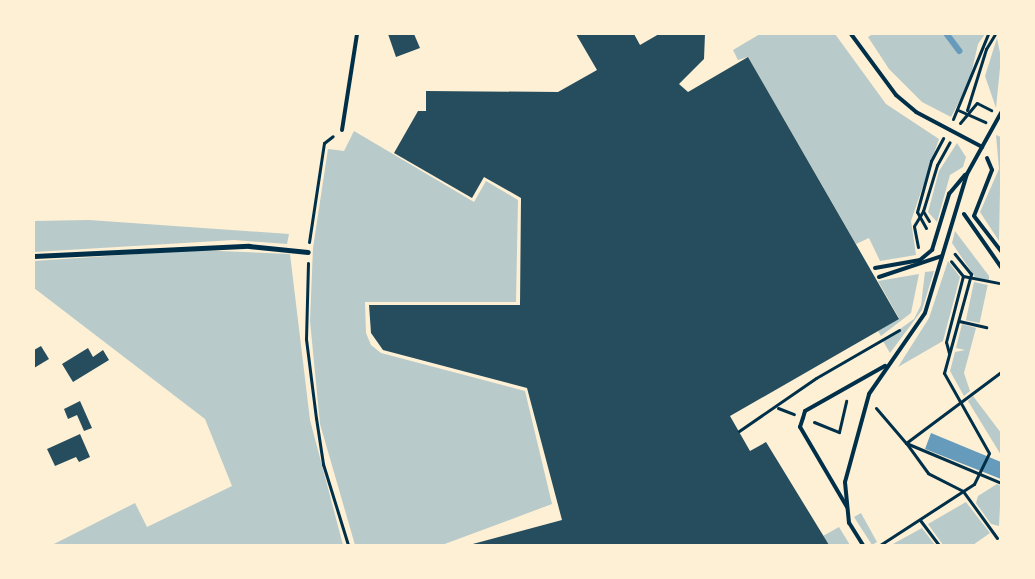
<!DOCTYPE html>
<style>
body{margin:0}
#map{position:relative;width:1035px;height:579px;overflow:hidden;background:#fdf0d5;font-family:"Noto Sans",sans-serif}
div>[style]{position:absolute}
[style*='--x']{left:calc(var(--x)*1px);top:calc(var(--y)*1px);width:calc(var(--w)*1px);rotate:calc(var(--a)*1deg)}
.green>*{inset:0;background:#b9caca;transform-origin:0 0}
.water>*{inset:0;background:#669bbc}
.stream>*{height:5.5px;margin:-2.75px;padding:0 2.75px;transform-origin:2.75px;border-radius:2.75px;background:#669bbc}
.building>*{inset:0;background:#264d5e}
.path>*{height:3px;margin:-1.5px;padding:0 1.5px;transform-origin:1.5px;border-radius:1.5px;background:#003049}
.service>*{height:4px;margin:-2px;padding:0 2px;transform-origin:2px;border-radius:2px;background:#003049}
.minor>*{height:5px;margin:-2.5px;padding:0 2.5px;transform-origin:2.5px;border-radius:2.5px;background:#003049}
span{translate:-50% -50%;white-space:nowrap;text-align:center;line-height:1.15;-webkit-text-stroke:4px #fdf0d5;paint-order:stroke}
.frame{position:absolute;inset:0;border:35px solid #fdf0d5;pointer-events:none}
</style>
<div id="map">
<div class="green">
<i style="clip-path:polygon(760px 34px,835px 34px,886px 104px,939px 139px,911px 221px,916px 255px,880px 261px,869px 238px,856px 244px,748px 57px,738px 60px,733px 50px)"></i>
<i style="clip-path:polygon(873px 34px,985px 34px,978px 44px,969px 83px,951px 117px,922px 102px,889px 69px,868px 37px)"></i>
<i style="clip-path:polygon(997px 38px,1001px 58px,996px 108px,985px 76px)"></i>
<i style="clip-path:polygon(354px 131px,474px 202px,486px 181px,518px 200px,516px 302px,365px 302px,366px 333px,371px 345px,381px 353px,525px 391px,552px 504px,442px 545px,355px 545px,320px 424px,310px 321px,313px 248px,328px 149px,344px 151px)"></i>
<i style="clip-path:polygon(996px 135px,1001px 137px,999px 241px,980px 212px,999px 169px)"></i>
<i style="clip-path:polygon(957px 143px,966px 157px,963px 167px,950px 175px,937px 222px,928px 212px,939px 171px)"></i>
<i style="clip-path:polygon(89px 220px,289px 234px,287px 244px,234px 240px,34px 252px,34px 221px)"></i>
<i style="clip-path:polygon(955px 231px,989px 276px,989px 281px,975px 277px,952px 243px)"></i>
<i style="clip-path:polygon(196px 250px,290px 254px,310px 420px,343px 545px,52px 545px,135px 503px,147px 527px,232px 486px,205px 419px,34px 288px,34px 261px)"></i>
<i style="clip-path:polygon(948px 261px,960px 277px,943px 341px,898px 367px,929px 318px)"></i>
<i style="clip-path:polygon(934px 271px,922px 310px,890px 353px,883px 341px,914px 319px,921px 305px,925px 272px)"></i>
<i style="clip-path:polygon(919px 274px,911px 313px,881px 336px,878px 331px,899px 318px,878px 281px)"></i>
<i style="left:974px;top:282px;width:14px;height:39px;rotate:12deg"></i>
<i style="clip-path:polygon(962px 324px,976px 328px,964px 373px,970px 391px,964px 396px,950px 371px,955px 352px,965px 350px,956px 348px)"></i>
<i style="clip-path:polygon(973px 396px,1001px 433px,1001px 455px,968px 401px)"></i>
<i style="clip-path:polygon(997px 484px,1001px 486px,999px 526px,991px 524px,976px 503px,978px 496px)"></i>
<i style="clip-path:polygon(966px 502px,990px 533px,973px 545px,943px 545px,928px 524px)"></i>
<i style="clip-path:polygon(861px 513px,877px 542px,872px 545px,854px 517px)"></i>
<i style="clip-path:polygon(839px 527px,850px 545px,829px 545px,823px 536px)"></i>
<i style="clip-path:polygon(922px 528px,935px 545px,893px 545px,893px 544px)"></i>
</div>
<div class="water">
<i style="clip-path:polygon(931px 433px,1001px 462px,1001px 479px,925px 449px)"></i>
</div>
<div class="stream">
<i style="--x:947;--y:34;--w:21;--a:53"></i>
</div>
<div class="building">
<i style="clip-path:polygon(388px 34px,414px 34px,420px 48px,396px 57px)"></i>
<i style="clip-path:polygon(576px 34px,634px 34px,640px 45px,659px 34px,705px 34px,704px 59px,679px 84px,688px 92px,748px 57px,899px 319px,730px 416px,750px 451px,766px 442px,829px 545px,469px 545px,562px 520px,527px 388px,383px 350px,371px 333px,369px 305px,520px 305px,521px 198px,484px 177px,472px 198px,394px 153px,418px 111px,426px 111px,426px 91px,558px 92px,597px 70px)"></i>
<i style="clip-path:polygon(41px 346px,49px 359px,34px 368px,34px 350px)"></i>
<i style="clip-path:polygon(88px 348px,93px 357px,103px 350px,109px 360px,73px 382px,62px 364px)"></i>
<i style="clip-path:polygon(80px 401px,92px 428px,84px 431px,77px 415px,68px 419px,64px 409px)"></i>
<i style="clip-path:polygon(80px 434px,90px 457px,79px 462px,76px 457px,55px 466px,47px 449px)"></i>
</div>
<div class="path">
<i style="--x:958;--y:110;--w:30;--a:24"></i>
<i style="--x:967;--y:110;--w:64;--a:-72.7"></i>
<i style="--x:986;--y:49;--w:17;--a:-59"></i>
<i style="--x:953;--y:119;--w:92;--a:-67.6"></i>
<i style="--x:960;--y:123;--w:26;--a:-50"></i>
<i style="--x:977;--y:103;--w:16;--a:27"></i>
<i style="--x:929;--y:221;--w:12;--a:-121"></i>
<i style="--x:923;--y:211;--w:48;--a:-73.1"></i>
<i style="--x:937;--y:165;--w:26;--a:-61"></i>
<i style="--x:926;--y:228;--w:18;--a:-119"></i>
<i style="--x:917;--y:212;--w:53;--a:-74.6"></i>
<i style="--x:931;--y:161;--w:26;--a:-62"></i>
<i style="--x:309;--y:242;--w:100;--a:-81.4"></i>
<i style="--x:324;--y:143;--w:11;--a:-38"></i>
<i style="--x:918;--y:247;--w:21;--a:-101"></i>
<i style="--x:914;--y:226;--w:17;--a:-59"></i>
<i style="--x:308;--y:263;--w:76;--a:91.5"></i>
<i style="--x:306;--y:339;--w:80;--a:82.8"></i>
<i style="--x:316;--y:418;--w:47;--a:81.3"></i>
<i style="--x:323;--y:464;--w:85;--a:72.8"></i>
<i style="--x:963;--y:276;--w:36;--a:11"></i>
<i style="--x:959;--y:321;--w:28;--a:13"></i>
<i style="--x:949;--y:353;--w:11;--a:-105"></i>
<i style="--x:946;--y:342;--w:68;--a:-75.6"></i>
<i style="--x:963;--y:276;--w:19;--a:-129"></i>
<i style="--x:778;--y:408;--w:17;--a:21"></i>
<i style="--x:876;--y:408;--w:46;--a:49.4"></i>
<i style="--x:906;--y:443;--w:103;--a:22.8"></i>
<i style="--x:814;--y:422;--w:27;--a:22"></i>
<i style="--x:839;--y:432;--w:32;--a:-77"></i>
<i style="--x:739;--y:431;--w:93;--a:-34.5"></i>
<i style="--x:816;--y:378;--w:96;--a:-30"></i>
<i style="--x:920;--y:520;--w:31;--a:53"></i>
<i style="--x:997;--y:538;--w:58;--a:-125.9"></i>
<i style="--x:963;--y:491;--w:39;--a:-153"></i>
<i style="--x:928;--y:473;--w:37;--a:-126"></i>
<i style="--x:906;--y:443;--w:119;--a:-36.8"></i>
<i style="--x:880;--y:545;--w:112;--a:-33"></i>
<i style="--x:974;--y:484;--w:34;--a:-64"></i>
<i style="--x:989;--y:453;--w:92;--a:-119.4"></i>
<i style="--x:944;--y:373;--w:103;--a:-74.7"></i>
<i style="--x:971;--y:274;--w:26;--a:-129"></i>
</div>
<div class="service">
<i style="--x:851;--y:34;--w:76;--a:53.6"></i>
<i style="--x:896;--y:95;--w:26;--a:40"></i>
<i style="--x:916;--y:112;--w:75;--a:27.9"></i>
<i style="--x:342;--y:130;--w:97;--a:-81.1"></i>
<i style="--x:987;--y:158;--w:13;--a:67"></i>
<i style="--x:992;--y:170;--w:49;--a:111.4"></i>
<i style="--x:974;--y:216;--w:44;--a:52.4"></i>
<i style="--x:964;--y:214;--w:65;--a:55.1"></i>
<i style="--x:875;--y:268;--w:46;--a:-10.1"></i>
<i style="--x:920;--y:260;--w:16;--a:-40"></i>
<i style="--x:932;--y:250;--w:59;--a:-73.1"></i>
<i style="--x:949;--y:194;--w:25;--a:-50"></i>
<i style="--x:879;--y:277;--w:66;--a:-18.4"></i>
<i style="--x:847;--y:507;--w:93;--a:-120.4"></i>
<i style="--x:800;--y:427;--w:9;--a:-72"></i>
<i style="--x:803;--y:418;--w:7;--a:-74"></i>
<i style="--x:805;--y:411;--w:92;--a:-29.4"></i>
<i style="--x:863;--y:545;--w:26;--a:-122"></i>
<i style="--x:849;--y:523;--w:41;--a:-95.6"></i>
<i style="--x:845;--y:482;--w:91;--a:-74.7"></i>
<i style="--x:869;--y:394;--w:98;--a:-55.3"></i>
<i style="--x:925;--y:313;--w:145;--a:-73.2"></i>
<i style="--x:967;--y:174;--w:70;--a:-60.9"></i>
</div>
<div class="minor">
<i style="--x:34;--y:256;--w:215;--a:-2.7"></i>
<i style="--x:249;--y:246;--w:59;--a:5.8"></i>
</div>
<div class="frame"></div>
</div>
